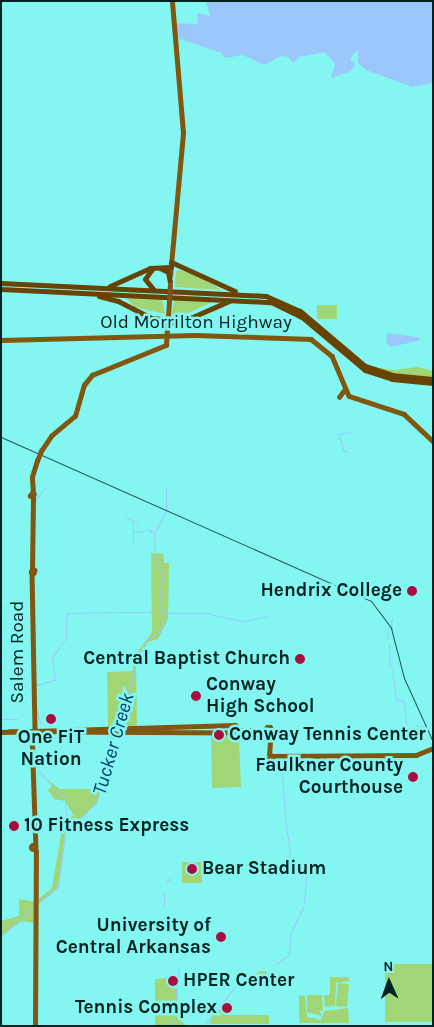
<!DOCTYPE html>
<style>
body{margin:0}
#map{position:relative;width:434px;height:1027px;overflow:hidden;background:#83f6f2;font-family:Karla,sans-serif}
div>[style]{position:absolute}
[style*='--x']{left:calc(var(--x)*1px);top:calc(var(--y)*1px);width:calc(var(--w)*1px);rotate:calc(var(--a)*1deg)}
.green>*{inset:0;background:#a0d675;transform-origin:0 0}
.round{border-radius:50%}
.water>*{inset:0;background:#9bc7fa}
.stream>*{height:1px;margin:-0.5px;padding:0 0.5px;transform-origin:0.5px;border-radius:0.5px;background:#9bc7fa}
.major>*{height:4.5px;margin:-2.25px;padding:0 2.25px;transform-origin:2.25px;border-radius:2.25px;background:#81560f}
.major>.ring{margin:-2.25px;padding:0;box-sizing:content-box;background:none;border:4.5px solid #81560f;border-radius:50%}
.highway>*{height:5px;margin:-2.5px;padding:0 2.5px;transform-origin:2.5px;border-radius:2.5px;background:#684303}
.rail>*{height:1px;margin:-0.5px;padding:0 0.5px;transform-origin:0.5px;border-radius:0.5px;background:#215755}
.major-bridge>*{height:4.5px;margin:-2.25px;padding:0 2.25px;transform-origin:2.25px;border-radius:2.25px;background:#81560f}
.dots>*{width:14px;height:14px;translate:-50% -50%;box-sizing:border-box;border:2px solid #83f6f2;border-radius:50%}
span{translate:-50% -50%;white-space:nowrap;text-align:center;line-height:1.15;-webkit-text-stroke:5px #83f6f2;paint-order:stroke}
.street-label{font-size:19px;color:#002221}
.poi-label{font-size:19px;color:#002221;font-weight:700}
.right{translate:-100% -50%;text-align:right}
.left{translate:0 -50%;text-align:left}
.water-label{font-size:20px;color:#073f73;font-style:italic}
.frame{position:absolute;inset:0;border:2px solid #002221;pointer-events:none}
.north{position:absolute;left:364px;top:957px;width:50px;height:50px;-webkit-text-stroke:4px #83f6f2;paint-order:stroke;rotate:358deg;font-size:14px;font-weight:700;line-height:20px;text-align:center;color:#002221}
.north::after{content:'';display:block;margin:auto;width:18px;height:22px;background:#002221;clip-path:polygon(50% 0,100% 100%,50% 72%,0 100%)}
</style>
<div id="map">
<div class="green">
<i style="clip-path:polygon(179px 270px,198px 276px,222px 290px,175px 287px,176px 271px)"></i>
<i style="clip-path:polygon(125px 297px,162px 299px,165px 314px,135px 307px)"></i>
<i style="clip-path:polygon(174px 300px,215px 301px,185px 314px,172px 314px)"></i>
<i style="left:317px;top:305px;width:20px;height:14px"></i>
<i style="clip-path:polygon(374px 367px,394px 370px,418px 367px,433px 371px,433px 377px,391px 373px)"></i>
<i style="clip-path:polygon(151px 553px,163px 554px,164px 563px,169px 563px,168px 619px,158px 639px,148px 642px,136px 662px,137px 728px,108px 728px,107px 672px,133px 671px,132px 659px,152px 632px)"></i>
<i style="clip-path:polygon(113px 731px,116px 731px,97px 802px,80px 819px,66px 826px,58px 887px,34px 907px,34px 923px,22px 921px,1px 936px,1px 921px,19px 916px,19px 899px,35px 902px,52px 888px,64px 817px,74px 816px,65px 801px,54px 799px,48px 790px,52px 786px,45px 778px,60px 789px,91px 789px,95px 793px)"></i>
<i style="clip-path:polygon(211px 731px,231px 731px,239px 738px,241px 787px,212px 788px)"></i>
<i style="left:182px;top:862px;width:20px;height:21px"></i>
<i style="left:385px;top:964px;width:48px;height:58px"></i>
<i class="round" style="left:254px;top:971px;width:16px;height:16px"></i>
<i style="clip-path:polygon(330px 977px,349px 977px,349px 981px,336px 983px,335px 1006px,325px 1007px,324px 995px,330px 995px)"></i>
<i style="clip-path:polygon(170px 978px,171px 988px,178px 989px,177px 1017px,187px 1026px,155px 1026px,155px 979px)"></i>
<i style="left:338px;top:983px;width:11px;height:23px;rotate:5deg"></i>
<i style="clip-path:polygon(299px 995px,305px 996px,307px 1017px,321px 1020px,324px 1011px,348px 1008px,349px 1023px,299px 1023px)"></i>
<i style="clip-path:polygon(307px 995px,322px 995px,323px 1011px,319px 1010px,322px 1016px,307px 1012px)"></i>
<i style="clip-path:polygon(231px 1001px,230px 1012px,223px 1015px,269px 1015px,269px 1024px,210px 1024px,212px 1015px,219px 1015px,219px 1010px,224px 1008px,223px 1003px)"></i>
</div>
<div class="water">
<i style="clip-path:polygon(206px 1px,433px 1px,433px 83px,412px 87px,366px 70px,358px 63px,358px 49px,350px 59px,355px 65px,351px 71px,331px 78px,335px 64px,325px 52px,299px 57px,294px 63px,288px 57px,281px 56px,264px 65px,243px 55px,225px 58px,222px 53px,177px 38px,175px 23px,198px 24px,197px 13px,210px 16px)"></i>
<i style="clip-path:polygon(387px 333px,417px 337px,421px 340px,391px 347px,386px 343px)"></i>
</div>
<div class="stream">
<i style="--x:349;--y:452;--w:5;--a:-169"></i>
<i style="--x:344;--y:451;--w:18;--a:-109"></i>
<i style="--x:338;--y:434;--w:12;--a:-9"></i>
<i style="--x:166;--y:488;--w:13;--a:90"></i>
<i style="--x:40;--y:494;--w:9;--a:-49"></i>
<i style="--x:35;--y:499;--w:6;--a:-39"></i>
<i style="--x:166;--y:510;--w:8;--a:-90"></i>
<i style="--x:126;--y:517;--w:13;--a:27"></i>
<i style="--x:133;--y:523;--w:19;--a:90"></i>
<i style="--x:148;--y:529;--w:6;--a:39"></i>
<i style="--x:134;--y:532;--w:10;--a:-6"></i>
<i style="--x:155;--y:552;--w:19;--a:-93"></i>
<i style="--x:154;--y:533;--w:25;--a:-61"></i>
<i style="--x:115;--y:612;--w:37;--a:0"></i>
<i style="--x:164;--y:613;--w:44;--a:0"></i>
<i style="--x:209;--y:614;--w:35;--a:12"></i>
<i style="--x:243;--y:621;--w:25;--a:-11"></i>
<i style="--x:66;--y:623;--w:10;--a:-84"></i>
<i style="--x:67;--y:613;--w:46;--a:-1.2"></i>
<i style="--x:391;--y:625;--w:7;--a:-82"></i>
<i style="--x:387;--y:630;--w:5;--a:-53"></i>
<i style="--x:387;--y:632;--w:5;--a:79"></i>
<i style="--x:389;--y:644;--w:23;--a:88"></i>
<i style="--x:392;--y:670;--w:30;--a:82"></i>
<i style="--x:396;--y:700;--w:8;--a:7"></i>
<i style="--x:404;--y:701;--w:24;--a:85"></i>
<i style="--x:36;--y:685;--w:20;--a:-15"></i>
<i style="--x:55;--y:680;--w:22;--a:-98"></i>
<i style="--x:52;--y:658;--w:25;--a:-56"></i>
<i style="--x:66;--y:637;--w:13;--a:-90"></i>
<i style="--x:37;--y:710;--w:13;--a:77"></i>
<i style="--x:1;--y:719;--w:6;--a:0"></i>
<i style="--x:8;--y:719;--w:9;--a:0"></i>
<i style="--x:416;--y:726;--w:5;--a:0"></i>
<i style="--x:423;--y:726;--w:7;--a:63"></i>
<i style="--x:115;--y:727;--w:59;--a:-70.3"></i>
<i style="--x:135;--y:671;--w:11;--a:-95"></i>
<i style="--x:134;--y:660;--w:25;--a:-58"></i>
<i style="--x:147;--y:639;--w:14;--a:-30"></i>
<i style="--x:159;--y:632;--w:15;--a:-70"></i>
<i style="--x:164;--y:618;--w:21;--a:-104"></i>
<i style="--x:159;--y:598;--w:19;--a:-81"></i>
<i style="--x:162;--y:579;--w:25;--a:-106"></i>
<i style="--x:35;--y:740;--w:10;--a:90"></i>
<i style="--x:282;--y:758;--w:28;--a:88"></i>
<i style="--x:38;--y:770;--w:40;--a:48"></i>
<i style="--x:65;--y:800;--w:19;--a:87"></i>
<i style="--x:283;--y:788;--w:29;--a:86"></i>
<i style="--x:285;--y:818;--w:27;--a:82"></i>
<i style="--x:289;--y:847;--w:16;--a:86"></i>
<i style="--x:306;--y:865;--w:14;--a:90"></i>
<i style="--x:166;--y:882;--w:6;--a:-39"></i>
<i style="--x:304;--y:903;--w:22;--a:-85"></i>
<i style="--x:37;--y:904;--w:27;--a:-39"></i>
<i style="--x:58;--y:887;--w:62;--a:-82.5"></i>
<i style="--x:66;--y:826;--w:16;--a:-27"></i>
<i style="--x:80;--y:819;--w:24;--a:-45"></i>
<i style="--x:97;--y:802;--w:70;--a:-76.8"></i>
<i style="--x:164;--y:905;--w:12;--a:-90"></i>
<i style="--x:290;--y:934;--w:32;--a:-64"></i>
<i style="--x:1;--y:936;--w:44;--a:-41.3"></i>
<i style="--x:276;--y:964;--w:16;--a:-35"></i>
<i style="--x:289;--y:955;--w:19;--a:-87"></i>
<i style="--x:172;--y:1026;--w:58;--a:-83.1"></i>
<i style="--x:204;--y:1026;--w:53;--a:-51.8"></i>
</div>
<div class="major">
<i style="--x:170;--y:276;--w:144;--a:-84.8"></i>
<i style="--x:183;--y:133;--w:132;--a:-94.8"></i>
<i style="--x:1;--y:340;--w:194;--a:-1.5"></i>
<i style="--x:195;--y:335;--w:116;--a:2"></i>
<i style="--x:311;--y:339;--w:27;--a:39"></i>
<i style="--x:332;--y:356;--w:43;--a:67"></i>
<i style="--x:349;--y:396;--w:58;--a:18.1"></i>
<i style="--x:404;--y:414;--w:40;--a:43"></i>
<i style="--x:339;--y:397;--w:10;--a:-53"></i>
<i style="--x:41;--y:451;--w:18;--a:-56"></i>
<i style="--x:51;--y:436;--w:31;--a:-40"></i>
<i style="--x:75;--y:416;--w:32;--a:-74"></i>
<i style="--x:84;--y:385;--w:13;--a:-51"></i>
<i style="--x:92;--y:375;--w:80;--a:-22.1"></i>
<i style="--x:166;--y:345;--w:43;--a:-86"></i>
<i style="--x:32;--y:493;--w:2;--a:27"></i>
<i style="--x:34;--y:494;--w:3;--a:108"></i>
<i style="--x:33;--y:497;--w:3;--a:-162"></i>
<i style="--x:30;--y:496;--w:4;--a:-56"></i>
<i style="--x:33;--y:493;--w:16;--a:-94"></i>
<i style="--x:32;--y:477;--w:17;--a:-73"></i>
<i style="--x:32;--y:570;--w:73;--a:-89.2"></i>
<i style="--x:32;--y:570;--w:3;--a:0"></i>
<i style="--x:35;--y:570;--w:3;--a:108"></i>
<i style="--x:34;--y:573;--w:3;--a:-162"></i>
<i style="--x:31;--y:572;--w:2;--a:-63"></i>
<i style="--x:32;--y:573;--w:156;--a:88.9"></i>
<i style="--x:270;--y:727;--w:2;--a:63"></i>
<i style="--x:271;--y:729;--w:3;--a:135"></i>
<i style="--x:269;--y:731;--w:4;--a:-124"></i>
<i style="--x:267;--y:728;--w:3;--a:-18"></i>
<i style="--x:239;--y:730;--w:29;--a:0"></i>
<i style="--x:1;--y:732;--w:234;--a:-1.7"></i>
<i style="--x:235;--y:725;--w:6;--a:45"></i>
<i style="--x:239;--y:729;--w:5;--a:127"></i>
<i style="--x:236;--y:733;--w:226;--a:-179.7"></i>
<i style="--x:32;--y:734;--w:113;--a:88"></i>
<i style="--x:270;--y:755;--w:3;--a:45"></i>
<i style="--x:272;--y:757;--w:4;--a:146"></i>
<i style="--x:269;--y:759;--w:2;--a:-117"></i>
<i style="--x:268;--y:757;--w:3;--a:-45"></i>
<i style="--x:269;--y:756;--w:26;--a:-86"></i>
<i style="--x:271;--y:756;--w:145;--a:-0.4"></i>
<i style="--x:416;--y:755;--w:18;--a:-22"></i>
<i class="ring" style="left:31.5px;top:845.5px;width:0.5px;height:0.5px"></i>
<i style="--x:35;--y:1026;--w:175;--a:-89.7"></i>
</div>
<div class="highway">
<i style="--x:171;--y:262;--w:70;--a:24.4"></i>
<i style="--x:160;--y:268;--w:9;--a:27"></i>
<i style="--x:168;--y:272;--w:10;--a:79"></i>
<i style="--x:152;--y:269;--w:12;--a:125"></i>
<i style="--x:145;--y:279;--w:13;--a:51"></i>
<i style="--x:1;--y:283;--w:265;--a:2.8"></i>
<i style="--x:266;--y:296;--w:37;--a:24"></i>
<i style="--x:300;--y:311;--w:85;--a:40.2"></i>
<i style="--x:365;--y:366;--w:28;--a:18"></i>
<i style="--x:392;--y:375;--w:41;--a:5.6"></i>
<i style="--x:110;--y:286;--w:44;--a:-24.2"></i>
<i style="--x:150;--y:268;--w:21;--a:-3"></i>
<i style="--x:1;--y:289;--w:270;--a:2.8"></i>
<i style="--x:271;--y:302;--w:34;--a:26"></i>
<i style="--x:302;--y:317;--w:82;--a:40.1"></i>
<i style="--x:365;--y:370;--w:28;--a:18"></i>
<i style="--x:392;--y:379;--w:41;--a:5.6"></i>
<i style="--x:99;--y:296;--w:20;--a:15"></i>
<i style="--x:118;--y:301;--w:38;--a:27"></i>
<i style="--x:152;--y:318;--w:22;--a:5"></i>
<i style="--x:164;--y:320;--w:7;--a:45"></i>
<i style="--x:169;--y:325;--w:6;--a:-45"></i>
<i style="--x:173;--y:321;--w:15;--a:-8"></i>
<i style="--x:188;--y:319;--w:45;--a:-23.7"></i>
</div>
<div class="rail">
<i style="--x:1;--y:437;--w:405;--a:23.9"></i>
<i style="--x:371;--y:601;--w:34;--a:53"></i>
<i style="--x:391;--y:628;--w:52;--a:75.4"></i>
<i style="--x:404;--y:678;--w:70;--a:65.6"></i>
</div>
<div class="major-bridge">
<i style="--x:169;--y:302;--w:17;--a:-87"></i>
<i style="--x:37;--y:461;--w:11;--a:-68"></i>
</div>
<div class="dots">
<i style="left:412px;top:591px;background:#a70e3d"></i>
<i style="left:300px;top:659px;background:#a70e3d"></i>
<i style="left:196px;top:696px;background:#a70e3d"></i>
<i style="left:51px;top:719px;background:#a70e3d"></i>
<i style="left:219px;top:735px;background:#a70e3d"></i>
<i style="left:413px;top:777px;background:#a70e3d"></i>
<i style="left:14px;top:826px;background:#a70e3d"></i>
<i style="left:192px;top:869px;background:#a70e3d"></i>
<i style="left:221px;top:937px;background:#a70e3d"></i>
<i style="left:173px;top:981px;background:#a70e3d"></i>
<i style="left:227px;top:1008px;background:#a70e3d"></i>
</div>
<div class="street-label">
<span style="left:196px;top:323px">Old Morrilton Highway</span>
<span style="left:18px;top:652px;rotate:-90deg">Salem Road</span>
</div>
<div class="poi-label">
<span class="right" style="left:402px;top:591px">Hendrix College</span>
<span class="right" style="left:290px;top:659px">Central Baptist Church</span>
<span class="left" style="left:206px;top:696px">Conway<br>High School</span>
<span class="left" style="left:229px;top:735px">Conway Tennis Center</span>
<span style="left:51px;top:749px">One FiT<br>Nation</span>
<span class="right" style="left:403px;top:777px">Faulkner County<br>Courthouse</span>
<span class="left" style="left:24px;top:826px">10 Fitness Express</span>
<span class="left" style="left:202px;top:869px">Bear Stadium</span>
<span class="right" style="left:211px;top:937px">University of<br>Central Arkansas</span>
<span class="left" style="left:183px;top:981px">HPER Center</span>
<span class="right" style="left:217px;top:1008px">Tennis Complex</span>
</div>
<div class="water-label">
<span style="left:113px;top:744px;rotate:-74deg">Tucker Creek</span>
</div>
<div class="frame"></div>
<div class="north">N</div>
</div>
